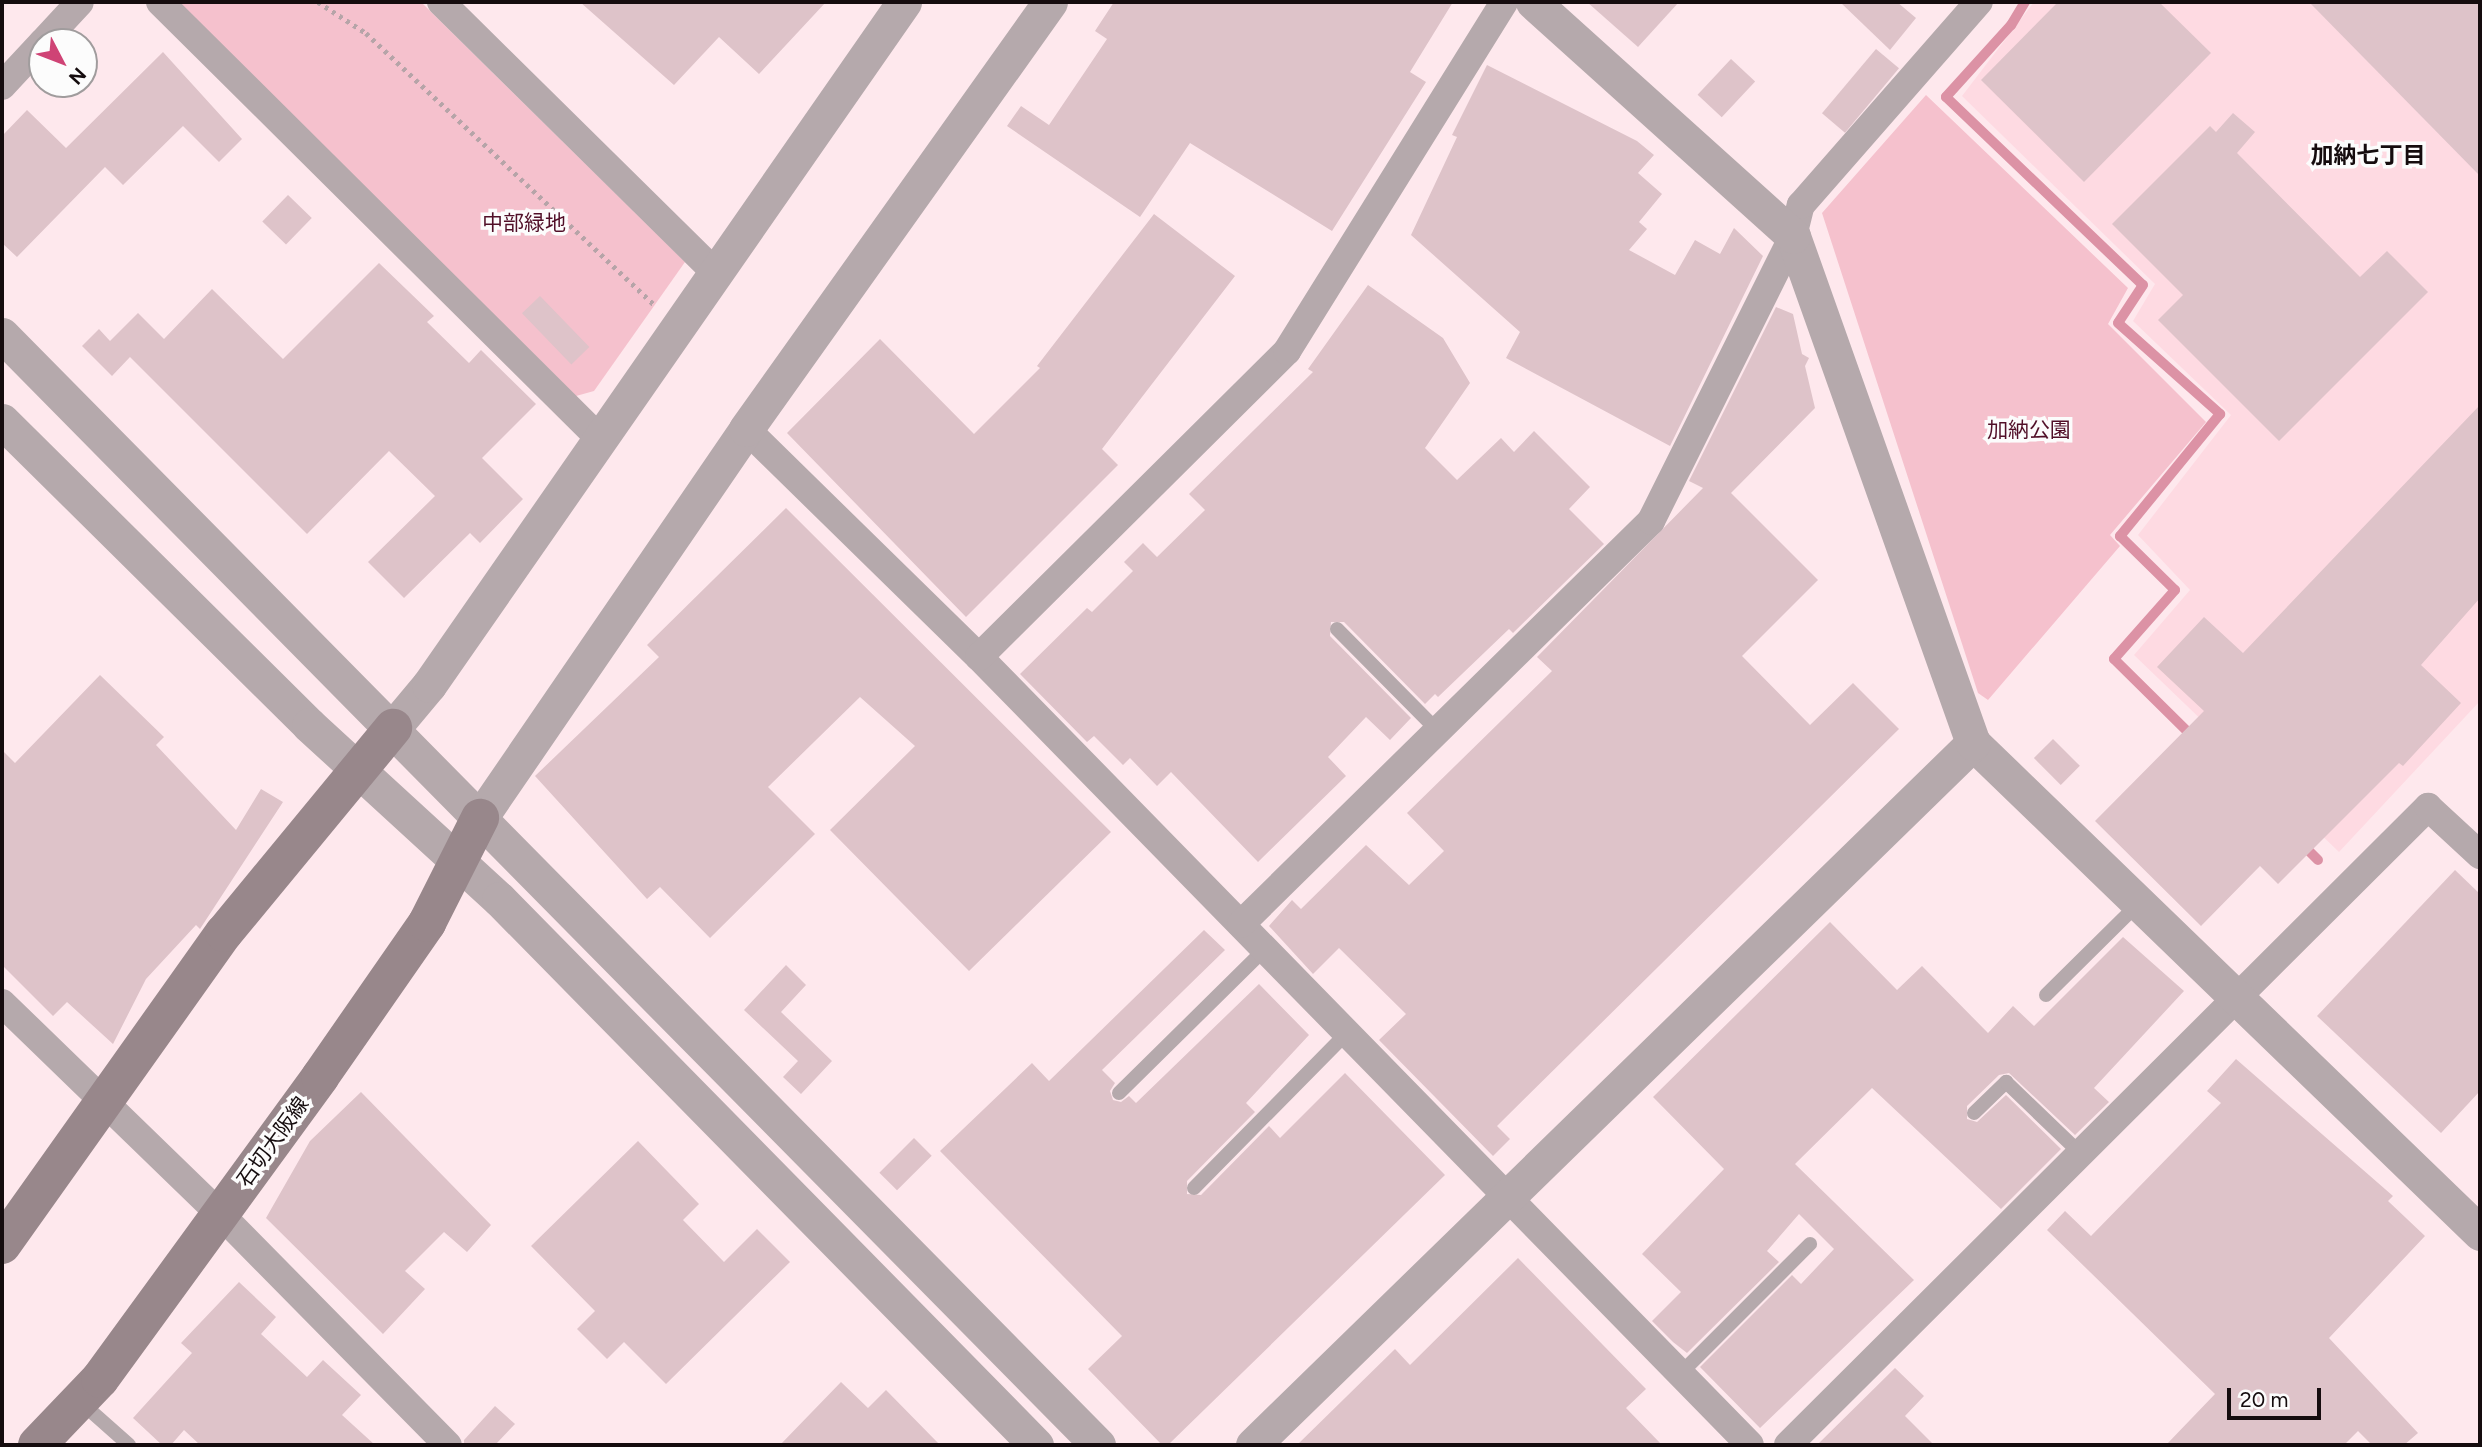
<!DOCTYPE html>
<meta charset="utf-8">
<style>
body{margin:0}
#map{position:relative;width:2482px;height:1447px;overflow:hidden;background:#fee8ed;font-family:Figtree,"Noto Sans JP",sans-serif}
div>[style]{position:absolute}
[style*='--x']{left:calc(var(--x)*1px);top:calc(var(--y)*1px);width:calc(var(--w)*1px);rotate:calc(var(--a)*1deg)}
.built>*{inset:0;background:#fedae2}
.green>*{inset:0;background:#f5c1cd}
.stream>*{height:10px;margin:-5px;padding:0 5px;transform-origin:5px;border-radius:5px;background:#dc92a5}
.building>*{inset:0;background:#dec3c9;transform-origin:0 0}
.path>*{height:4.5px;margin-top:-2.25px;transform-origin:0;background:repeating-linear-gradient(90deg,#b6a4a8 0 3.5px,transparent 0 8.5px)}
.service>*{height:14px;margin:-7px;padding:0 7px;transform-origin:7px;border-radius:7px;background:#b5a9ac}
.minor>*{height:28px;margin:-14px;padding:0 14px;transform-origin:14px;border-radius:14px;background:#b5a9ac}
.tertiary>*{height:35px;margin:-17.5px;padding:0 17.5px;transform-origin:17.5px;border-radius:17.5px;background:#b5a9ac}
.secondary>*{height:38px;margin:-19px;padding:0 19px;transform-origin:19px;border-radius:19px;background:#98878b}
span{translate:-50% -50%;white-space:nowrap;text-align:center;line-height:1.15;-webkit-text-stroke:7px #fcfcfc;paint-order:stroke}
.park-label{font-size:21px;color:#510f28}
.street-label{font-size:21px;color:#150c0e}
.neighbourhood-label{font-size:23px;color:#150c0e;font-weight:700}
.frame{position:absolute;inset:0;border:4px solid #150c0e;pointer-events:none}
.north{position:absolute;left:28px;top:28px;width:70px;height:70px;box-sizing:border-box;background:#fcfcfc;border:2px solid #a09c9d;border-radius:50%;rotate:132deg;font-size:19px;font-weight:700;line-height:28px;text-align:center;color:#150c0e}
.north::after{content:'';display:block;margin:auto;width:24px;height:32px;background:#cf4375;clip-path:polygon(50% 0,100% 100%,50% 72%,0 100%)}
.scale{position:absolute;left:2227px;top:1388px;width:94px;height:32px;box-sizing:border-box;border:4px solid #150c0e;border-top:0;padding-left:9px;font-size:21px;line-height:24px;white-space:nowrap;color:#150c0e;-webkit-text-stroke:5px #fcfcfc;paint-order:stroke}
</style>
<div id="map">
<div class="built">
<i style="clip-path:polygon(2034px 2px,2480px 2px,2480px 701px,2339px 852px,2134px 655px,2190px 590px,2138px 535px,2231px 415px,2133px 321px,2155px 284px,1962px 96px)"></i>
</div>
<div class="green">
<i style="clip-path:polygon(178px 2px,421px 2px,685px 262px,594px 391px,576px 396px)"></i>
<i style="clip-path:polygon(1926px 95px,2128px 288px,2108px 324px,2206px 422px,2110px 535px,2120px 546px,1988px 700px,1978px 693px,1822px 213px)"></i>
</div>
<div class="stream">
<i style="--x:2025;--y:2;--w:27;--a:121"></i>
<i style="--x:2011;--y:25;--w:97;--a:132.1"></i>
<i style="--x:1946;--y:97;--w:272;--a:43.7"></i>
<i style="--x:2143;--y:285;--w:45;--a:123.3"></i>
<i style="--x:2118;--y:323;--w:137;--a:41.7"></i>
<i style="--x:2220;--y:414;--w:158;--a:129.3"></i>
<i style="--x:2120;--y:536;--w:77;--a:44.5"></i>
<i style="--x:2175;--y:590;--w:92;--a:131.5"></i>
<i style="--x:2114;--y:659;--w:111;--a:44.6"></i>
<i style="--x:2301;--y:843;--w:24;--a:45"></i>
</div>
<div class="building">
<i style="clip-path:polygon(580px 2px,826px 2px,759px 74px,719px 37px,674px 85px)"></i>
<i style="clip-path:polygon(1114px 2px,1453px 2px,1410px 72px,1426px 82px,1332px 231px,1190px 143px,1140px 217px,1007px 126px,1021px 106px,1049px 125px,1107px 39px,1095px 31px)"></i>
<i style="clip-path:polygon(1587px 2px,1679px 2px,1638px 47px)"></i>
<i style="clip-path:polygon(1840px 2px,1897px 2px,1916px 18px,1890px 50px)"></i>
<i style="clip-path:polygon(2058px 2px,2159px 2px,2211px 53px,2084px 182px,1981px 80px)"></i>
<i style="clip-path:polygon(2309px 2px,2480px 2px,2480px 176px)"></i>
<i style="left:1876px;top:49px;width:30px;height:84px;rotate:40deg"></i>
<i style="clip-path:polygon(163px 52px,242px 139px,219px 162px,183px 126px,123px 185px,105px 167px,17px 257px,2px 243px,2px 136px,27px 110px,66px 148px)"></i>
<i style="left:1731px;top:59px;width:33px;height:49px;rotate:43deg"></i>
<i style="clip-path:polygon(1487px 65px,1637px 141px,1654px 155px,1638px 173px,1662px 194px,1639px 222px,1647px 229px,1629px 250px,1675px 275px,1695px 240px,1720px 254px,1734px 228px,1763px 256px,1670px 446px,1506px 358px,1520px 332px,1411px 235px,1457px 137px,1452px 135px)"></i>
<i style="clip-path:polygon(2233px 113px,2255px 132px,2237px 153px,2360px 277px,2387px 251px,2428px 292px,2279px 441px,2158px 320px,2183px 295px,2112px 224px,2210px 126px,2216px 132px)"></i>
<i style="left:288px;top:195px;width:33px;height:37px;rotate:44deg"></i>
<i style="clip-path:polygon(1154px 214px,1235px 276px,1102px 449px,1118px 465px,966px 617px,787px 433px,880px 339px,974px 434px,1040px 368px,1037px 366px)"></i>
<i style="clip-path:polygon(379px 263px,434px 316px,427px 322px,469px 363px,481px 350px,536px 404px,482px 458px,523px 499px,480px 543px,470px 533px,404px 598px,368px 562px,435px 496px,389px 451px,307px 534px,130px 357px,112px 376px,82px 346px,99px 329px,110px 341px,138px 313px,164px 339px,212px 289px,283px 359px)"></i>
<i style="clip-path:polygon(1368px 285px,1443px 338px,1470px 383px,1425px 448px,1457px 480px,1501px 438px,1514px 452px,1534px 431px,1590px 487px,1569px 509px,1604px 544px,1513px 633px,1509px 629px,1438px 697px,1435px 694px,1425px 704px,1344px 622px,1331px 622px,1330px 636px,1411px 718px,1390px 740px,1366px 717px,1328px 757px,1346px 776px,1258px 862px,1171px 772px,1157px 786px,1130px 758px,1123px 765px,1094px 736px,1087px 742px,1020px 674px,1087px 608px,1092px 612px,1133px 571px,1124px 562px,1143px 543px,1157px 557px,1205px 510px,1189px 494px,1313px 372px,1308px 369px)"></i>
<i style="left:540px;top:296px;width:71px;height:25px;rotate:46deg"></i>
<i style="clip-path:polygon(1776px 307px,1793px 314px,1802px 354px,1809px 358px,1805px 366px,1815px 408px,1731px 493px,1818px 580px,1742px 656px,1810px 725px,1853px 683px,1899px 729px,1497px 1126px,1510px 1139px,1493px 1156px,1379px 1040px,1406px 1014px,1339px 948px,1313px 974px,1269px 926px,1292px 900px,1301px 909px,1366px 845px,1409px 885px,1444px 851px,1407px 813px,1552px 671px,1537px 657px,1703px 488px,1689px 481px)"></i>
<i style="clip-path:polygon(2480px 405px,2480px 598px,2421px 665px,2461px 703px,2403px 766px,2399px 763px,2278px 884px,2260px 866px,2201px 926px,2095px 821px,2204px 711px,2157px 667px,2204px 617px,2243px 653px)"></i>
<i style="clip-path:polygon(786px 508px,1111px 832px,969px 971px,830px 830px,915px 746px,860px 697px,768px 787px,815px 834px,710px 938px,660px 887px,647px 899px,535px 776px,659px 657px,647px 645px)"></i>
<i style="clip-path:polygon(100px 675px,164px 737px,156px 745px,236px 830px,261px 789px,283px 802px,200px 929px,196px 925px,146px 979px,113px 1044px,67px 1002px,53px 1016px,2px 965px,2px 750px,15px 763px)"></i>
<i style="left:2053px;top:739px;width:38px;height:27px;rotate:45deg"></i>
<i style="clip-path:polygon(2455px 870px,2480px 894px,2480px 1091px,2441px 1133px,2317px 1016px)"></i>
<i style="clip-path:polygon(1830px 922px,1897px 990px,1922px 966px,1988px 1033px,2013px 1006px,2034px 1026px,2123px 937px,2184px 991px,2094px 1088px,2109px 1102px,2075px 1135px,2009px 1073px,1999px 1075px,1967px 1106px,1967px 1119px,1977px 1122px,2006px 1095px,2061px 1149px,2001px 1209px,1872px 1088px,1795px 1164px,1914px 1280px,1760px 1428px,1700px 1367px,1792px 1275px,1801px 1284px,1834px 1249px,1799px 1214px,1767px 1251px,1779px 1262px,1687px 1353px,1673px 1342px,1652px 1321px,1681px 1292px,1642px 1254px,1724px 1169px,1653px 1097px)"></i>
<i style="clip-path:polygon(1204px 930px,1225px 950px,1102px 1070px,1115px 1083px,1110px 1091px,1113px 1100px,1121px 1102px,1129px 1096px,1136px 1103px,1259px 984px,1309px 1035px,1246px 1103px,1255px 1112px,1187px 1181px,1187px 1194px,1201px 1195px,1269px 1126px,1280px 1138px,1345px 1073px,1445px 1175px,1168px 1445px,1162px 1445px,1088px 1369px,1122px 1336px,940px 1151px,1032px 1063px,1049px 1081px)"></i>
<i style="clip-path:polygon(786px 965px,806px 985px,781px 1012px,832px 1061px,801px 1094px,783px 1077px,798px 1061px,744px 1010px)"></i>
<i style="clip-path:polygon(2236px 1059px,2393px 1196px,2388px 1201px,2425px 1236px,2329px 1338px,2418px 1433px,2404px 1445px,2372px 1445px,2358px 1431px,2344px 1445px,2166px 1445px,2215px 1394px,2047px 1230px,2065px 1211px,2091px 1236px,2221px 1103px,2207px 1091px)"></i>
<i style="clip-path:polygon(361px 1092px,491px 1225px,467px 1252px,444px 1232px,405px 1271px,425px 1289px,383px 1334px,266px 1218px,310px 1141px)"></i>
<i style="left:914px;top:1138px;width:25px;height:49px;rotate:45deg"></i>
<i style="clip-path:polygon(638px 1141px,699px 1204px,683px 1220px,724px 1262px,757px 1229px,790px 1262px,666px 1384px,624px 1342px,607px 1359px,577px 1329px,595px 1311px,531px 1246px)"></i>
<i style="clip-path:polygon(1518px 1258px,1646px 1389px,1626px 1408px,1662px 1445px,1297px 1445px,1395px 1349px,1410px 1365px)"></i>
<i style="clip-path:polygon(239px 1282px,276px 1317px,261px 1334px,307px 1377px,323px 1360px,361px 1395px,342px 1415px,375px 1445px,200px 1445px,184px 1430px,171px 1445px,162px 1445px,133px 1418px,192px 1353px,181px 1343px)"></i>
<i style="clip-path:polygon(1895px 1368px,1924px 1396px,1905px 1416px,1934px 1445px,1817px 1445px)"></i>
<i style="clip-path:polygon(841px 1382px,868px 1408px,886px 1390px,940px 1445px,780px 1445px)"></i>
<i style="clip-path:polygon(495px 1406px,515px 1424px,495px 1445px,464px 1445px,464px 1440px)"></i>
</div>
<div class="path">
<i style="--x:318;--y:2;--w:57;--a:32.9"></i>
<i style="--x:366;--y:33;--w:395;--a:43.3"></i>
</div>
<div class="service">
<i style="--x:1337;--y:629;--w:144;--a:45.3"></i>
<i style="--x:2046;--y:995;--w:131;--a:-44.7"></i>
<i style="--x:1119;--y:1093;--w:205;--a:-44.6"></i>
<i style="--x:1974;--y:1113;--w:45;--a:-44.1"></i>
<i style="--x:2006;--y:1082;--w:104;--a:43.8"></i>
<i style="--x:1194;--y:1188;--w:218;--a:-45.4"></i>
<i style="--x:1680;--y:1374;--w:184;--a:-45"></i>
<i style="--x:84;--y:1405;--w:60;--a:41.6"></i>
</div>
<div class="minor">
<i style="--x:160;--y:2;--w:619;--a:44.8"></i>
<i style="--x:441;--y:2;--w:386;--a:44.6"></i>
<i style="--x:43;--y:42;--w:54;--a:-47.2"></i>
<i style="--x:2;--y:86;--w:59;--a:-47.1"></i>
<i style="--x:746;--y:429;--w:326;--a:44.4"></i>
<i style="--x:979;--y:657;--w:1102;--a:45.62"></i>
<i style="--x:979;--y:657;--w:434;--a:-44.8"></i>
<i style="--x:1287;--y:351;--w:411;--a:-58.1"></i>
<i style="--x:1241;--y:924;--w:575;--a:-44.51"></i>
<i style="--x:1651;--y:521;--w:318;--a:-63.5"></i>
<i style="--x:1793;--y:236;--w:32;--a:-76"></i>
<i style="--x:1801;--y:205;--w:270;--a:-48.8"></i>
<i style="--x:2;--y:1003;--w:305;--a:44.1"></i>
<i style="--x:221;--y:1215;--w:323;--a:45.4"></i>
<i style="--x:1788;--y:1445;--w:904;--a:-44.91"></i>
<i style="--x:2428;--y:807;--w:71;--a:42.7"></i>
</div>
<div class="tertiary">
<i style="--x:2;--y:335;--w:1560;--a:45.36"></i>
<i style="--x:2;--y:421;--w:432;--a:44.7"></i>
<i style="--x:309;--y:725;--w:258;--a:42.5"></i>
<i style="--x:499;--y:899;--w:766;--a:45.48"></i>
<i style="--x:393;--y:728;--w:56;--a:-50.1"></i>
<i style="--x:429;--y:685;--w:832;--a:-55.18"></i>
<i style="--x:1973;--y:743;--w:705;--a:44.02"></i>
<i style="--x:480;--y:818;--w:471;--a:-55.6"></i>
<i style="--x:746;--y:429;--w:524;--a:-54.55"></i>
<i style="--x:1253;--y:1445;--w:1006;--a:-44.27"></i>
<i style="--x:1973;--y:743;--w:538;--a:-109.55"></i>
<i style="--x:1793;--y:236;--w:350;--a:-138"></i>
</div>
<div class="secondary">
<i style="--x:2;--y:1245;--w:383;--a:-54.6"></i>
<i style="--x:224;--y:933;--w:266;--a:-50.5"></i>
<i style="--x:37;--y:1445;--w:91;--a:-46.3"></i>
<i style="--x:100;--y:1379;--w:374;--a:-53.9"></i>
<i style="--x:320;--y:1077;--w:188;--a:-55.2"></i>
<i style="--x:427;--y:923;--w:118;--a:-63.2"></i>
</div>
<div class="park-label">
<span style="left:524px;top:223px">中部緑地</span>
<span style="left:2029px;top:430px">加納公園</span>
</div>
<div class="street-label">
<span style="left:273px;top:1142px;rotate:-54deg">石切大阪線</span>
</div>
<div class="neighbourhood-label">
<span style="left:2368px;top:155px">加納七丁目</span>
</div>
<div class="frame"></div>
<div class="north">N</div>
<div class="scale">20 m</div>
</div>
